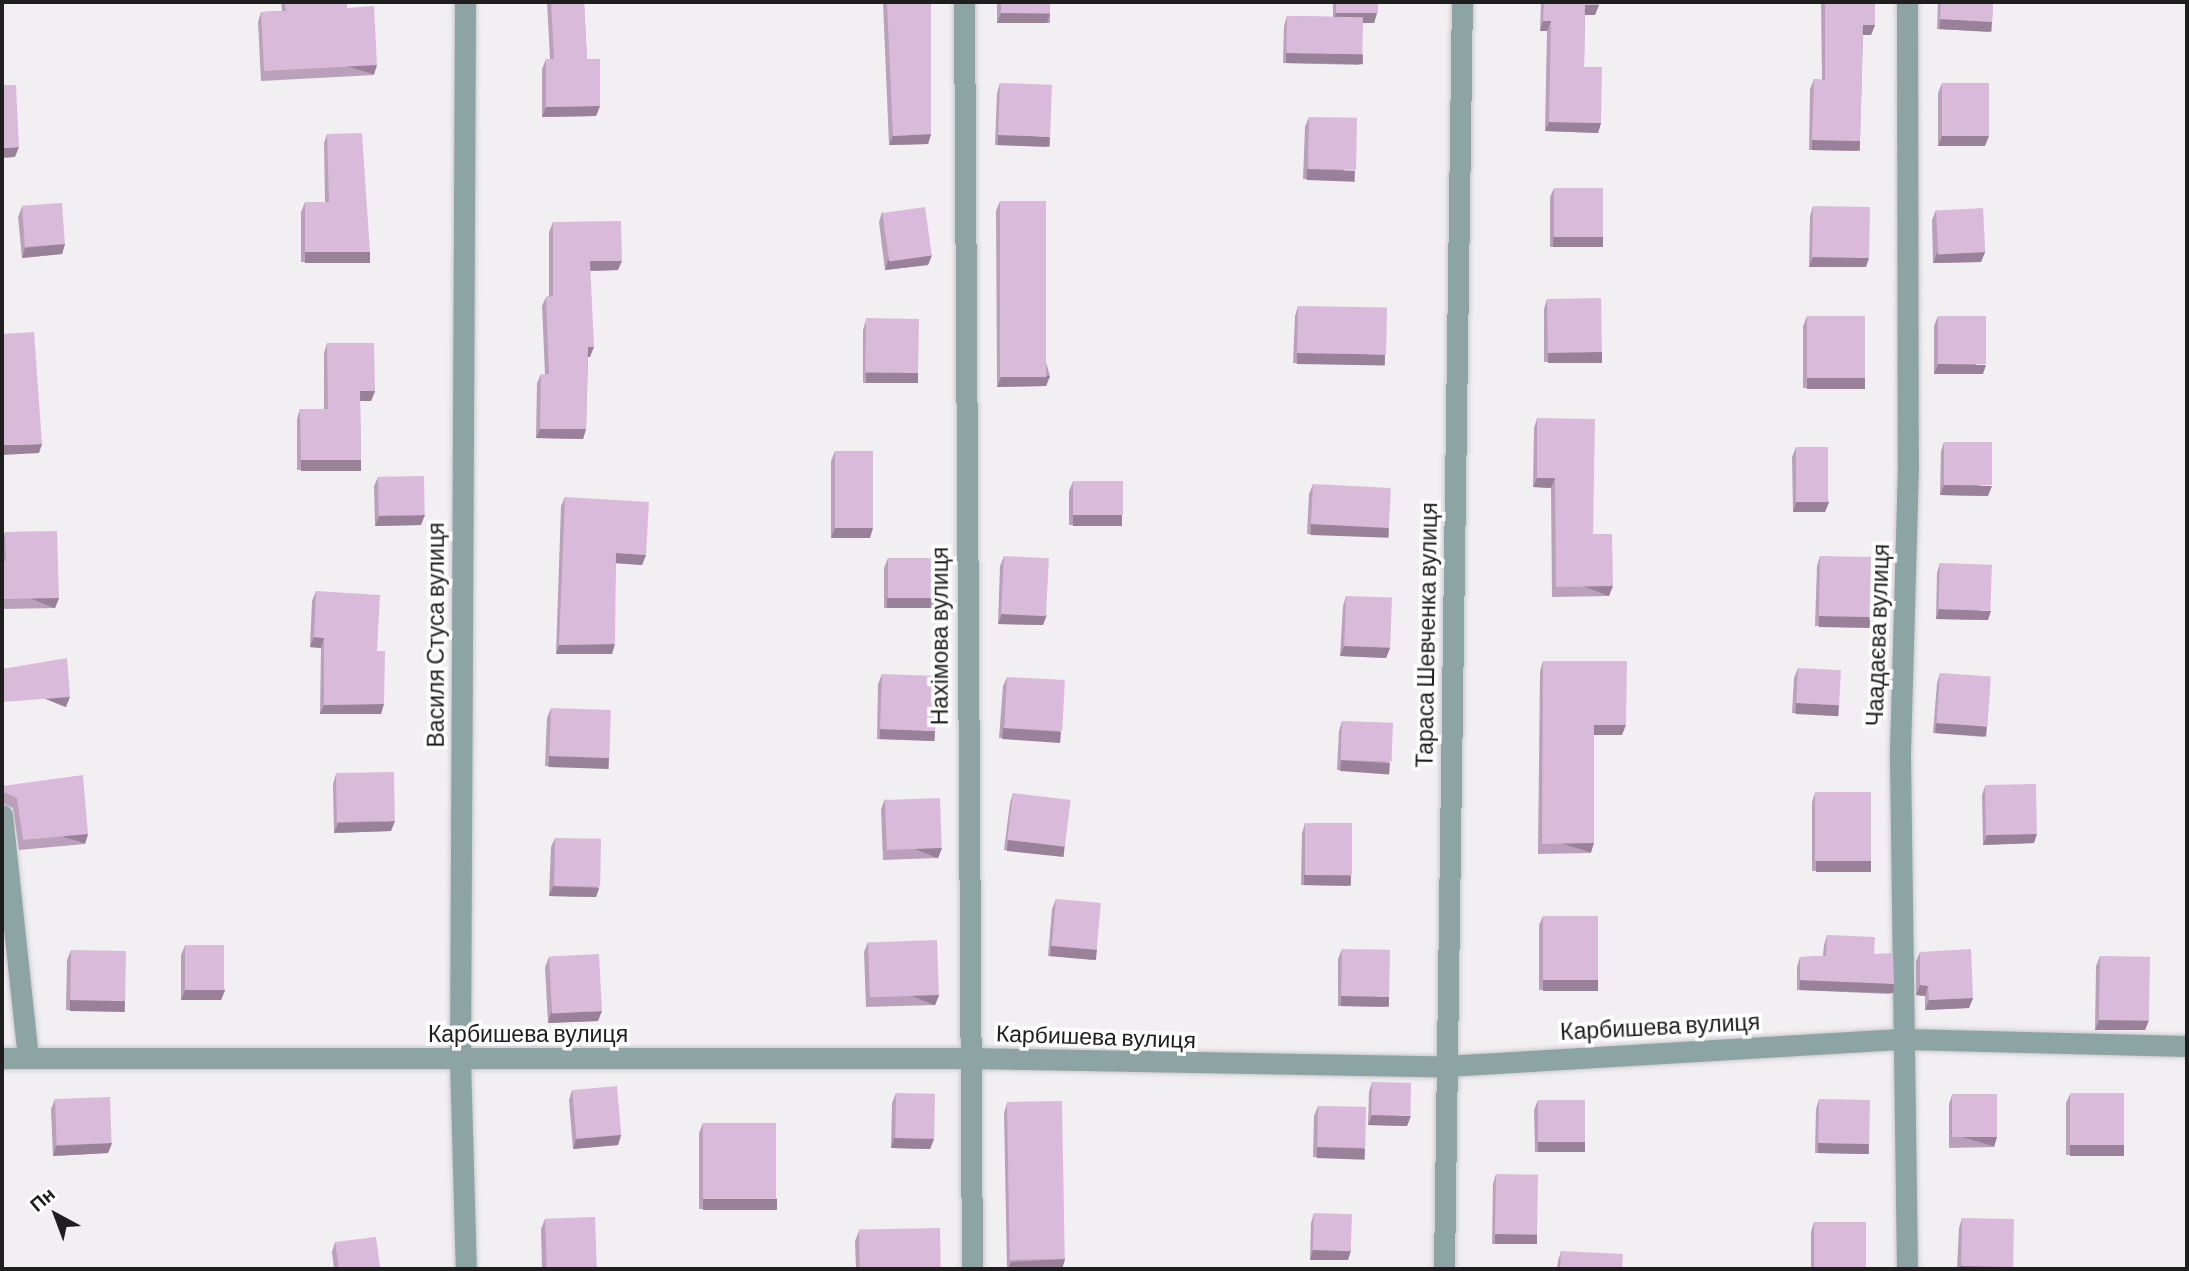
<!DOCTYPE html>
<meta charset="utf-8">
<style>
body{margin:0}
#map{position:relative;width:2189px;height:1271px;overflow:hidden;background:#f2eff2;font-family:Barlow,sans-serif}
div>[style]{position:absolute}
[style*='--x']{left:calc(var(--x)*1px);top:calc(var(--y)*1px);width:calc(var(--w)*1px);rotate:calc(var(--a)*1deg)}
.roads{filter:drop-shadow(0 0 2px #ccc9cc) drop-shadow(0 0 2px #ccc9cc)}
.minor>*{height:21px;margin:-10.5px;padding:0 10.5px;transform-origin:10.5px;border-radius:10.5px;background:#8da4a4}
.wall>*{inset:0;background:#bba0bb;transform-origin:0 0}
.shaded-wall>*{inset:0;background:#998299;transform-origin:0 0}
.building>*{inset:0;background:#dabada;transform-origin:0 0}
span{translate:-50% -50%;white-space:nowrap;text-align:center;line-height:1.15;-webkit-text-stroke:7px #fff;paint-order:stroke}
.street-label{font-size:23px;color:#1e1e1e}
.frame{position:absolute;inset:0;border:4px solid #1e1e1e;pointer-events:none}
.north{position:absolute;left:21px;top:1180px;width:70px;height:70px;-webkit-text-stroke:5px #fff;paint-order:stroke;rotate:319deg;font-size:19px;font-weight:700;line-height:28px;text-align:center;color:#1e1e1e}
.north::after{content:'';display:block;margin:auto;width:24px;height:32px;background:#1e1e1e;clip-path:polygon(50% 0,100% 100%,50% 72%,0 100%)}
</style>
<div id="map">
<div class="roads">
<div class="minor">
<i style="--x:465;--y:2;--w:1058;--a:90.27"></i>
<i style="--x:460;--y:1060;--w:209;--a:88.4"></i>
<i style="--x:964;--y:2;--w:1267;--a:89.64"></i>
<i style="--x:1907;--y:2;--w:463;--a:89.9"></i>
<i style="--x:1908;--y:465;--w:292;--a:91.6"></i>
<i style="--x:1900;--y:757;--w:512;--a:89.22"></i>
<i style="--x:2;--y:815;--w:243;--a:83.9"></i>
<i style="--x:2;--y:1058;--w:964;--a:0"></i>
<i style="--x:966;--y:1058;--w:480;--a:1"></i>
<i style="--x:1446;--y:1066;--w:458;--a:-3.4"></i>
<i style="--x:1903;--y:1039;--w:284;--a:1.4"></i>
<i style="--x:1444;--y:1269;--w:1267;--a:-89.19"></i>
</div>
</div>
<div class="wall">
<i style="clip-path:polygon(281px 2px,347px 2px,347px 8px,374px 75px,261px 81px,258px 22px,261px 12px,282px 11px)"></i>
<i style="clip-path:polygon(547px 2px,584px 2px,587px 59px,600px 106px,596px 116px,542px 117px,542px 69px,546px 59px,550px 59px)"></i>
<i style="clip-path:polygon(883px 2px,931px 2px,931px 134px,928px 144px,889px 145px)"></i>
<i style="left:997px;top:2px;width:53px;height:21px"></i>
<i style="clip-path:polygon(1333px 2px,1378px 2px,1377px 13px,1374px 23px,1363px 23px,1359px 65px,1283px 63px,1284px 26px,1287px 16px,1333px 17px)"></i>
<i style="clip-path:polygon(1541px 2px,1599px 2px,1595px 15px,1585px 15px,1584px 67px,1601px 123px,1598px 133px,1545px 131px,1547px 31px,1540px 31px)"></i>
<i style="clip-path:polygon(1821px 2px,1875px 2px,1875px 25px,1871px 35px,1863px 35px,1860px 141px,1857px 151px,1809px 150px,1810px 89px,1814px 79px,1822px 80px)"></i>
<i style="clip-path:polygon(1938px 2px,1993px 2px,1992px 22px,1989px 32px,1937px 29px)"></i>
<i style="clip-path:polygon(1000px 83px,1046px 147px,995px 145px,997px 93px)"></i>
<i style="clip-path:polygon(1942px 83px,1985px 146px,1938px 146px,1938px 93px)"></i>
<i style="clip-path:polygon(1309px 117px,1351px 181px,1303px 179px,1305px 127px)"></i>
<i style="clip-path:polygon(327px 134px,367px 262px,301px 262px,301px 212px,305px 202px,325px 202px,324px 143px)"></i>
<i style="clip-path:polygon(1554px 188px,1599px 247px,1550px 247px,1550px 197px)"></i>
<i style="clip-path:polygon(1000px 201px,1050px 376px,1046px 386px,997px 387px,996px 211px)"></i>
<i style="clip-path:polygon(1813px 206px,1866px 267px,1809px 267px,1810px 216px)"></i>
<i style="clip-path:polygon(22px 207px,65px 244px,62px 254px,22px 258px,18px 217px)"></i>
<i style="clip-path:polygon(1936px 210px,1985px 252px,1981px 262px,1933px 263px,1932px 220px)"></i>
<i style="clip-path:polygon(882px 212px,932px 255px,928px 265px,885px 270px,879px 222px)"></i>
<i style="clip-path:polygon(553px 222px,618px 270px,590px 271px,590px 357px,588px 357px,586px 429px,583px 439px,536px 438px,537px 383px,541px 374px,545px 374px,542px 306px,546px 297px,549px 296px,549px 232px)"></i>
<i style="clip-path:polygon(1547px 299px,1602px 352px,1598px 362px,1544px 362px,1544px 309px)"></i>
<i style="clip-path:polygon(1298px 306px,1382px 365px,1293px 363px,1295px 316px)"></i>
<i style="clip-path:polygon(1807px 316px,1865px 378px,1862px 388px,1803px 388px,1803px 326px)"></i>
<i style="clip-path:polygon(1938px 316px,1983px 374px,1934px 374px,1934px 326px)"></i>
<i style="clip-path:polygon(866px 320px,915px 383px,863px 383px,863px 330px)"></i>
<i style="clip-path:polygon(327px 343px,375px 391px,371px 401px,360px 401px,361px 460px,358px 470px,297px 470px,297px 419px,300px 409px,324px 409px,324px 353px)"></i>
<i style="clip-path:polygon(1537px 418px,1593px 534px,1609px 596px,1552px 597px,1551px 488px,1533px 487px,1534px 428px)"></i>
<i style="clip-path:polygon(1944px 442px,1988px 496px,1940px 495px,1941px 451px)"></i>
<i style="clip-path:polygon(1796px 447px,1829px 502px,1825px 512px,1793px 512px,1792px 457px)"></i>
<i style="clip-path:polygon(835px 451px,870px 538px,831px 538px,831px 461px)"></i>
<i style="clip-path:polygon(378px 477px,421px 525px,375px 526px,374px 486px)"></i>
<i style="clip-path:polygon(1073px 481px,1122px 515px,1119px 525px,1069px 525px,1069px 491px)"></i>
<i style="clip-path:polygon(1313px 484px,1386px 537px,1307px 534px,1309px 494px)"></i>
<i style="clip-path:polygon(565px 497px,646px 555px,642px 565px,616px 563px,612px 654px,556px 654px,561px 506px)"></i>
<i style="clip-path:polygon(5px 532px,59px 598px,55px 608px,2px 609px,2px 542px)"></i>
<i style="clip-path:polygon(1004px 556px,1043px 625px,998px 624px,1000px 566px)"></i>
<i style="clip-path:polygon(1820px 556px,1870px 617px,1866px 627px,1815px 626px,1817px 566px)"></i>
<i style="clip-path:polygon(888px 558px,932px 608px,884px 608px,884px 568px)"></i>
<i style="clip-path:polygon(1940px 563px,1988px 620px,1936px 619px,1937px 573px)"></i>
<i style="clip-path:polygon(316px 591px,377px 651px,381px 714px,320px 714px,321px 648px,310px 647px,312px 601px)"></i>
<i style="clip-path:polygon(1346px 596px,1390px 648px,1386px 658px,1340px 656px,1343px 606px)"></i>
<i style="clip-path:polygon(1543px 661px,1622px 735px,1594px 735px,1591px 853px,1538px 854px,1540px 671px)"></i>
<i style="clip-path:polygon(1798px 668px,1839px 705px,1836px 715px,1792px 713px,1794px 678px)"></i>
<i style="clip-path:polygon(1940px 673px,1984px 737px,1933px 733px,1937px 683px)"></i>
<i style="clip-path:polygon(882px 674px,932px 741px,877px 739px,878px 684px)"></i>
<i style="clip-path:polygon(1007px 677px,1061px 732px,1058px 742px,999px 738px,1003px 686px)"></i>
<i style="clip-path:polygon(551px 708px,609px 758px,606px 768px,545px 766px,547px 718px)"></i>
<i style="clip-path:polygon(1342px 721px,1390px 763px,1386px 773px,1337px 770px,1339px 731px)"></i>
<i style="clip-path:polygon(336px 774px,391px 831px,334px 833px,333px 784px)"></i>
<i style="clip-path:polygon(2px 786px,88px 834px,85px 844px,19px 850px,13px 808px,2px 803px)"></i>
<i style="clip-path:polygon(1985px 786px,2034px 843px,1983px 845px,1982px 795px)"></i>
<i style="clip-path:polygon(1013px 793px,1065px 846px,1061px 856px,1004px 850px,1010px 803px)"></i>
<i style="clip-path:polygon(1815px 793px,1871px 861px,1868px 871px,1812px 871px,1812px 802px)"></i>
<i style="clip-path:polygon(885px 799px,942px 848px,938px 858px,883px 860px,881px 809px)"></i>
<i style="clip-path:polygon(1305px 823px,1351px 876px,1348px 886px,1301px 885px,1302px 833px)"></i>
<i style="clip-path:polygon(555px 838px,599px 888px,596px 897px,549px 896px,551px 847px)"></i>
<i style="clip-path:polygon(1056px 899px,1097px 950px,1093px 960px,1048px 956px,1052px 909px)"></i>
<i style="clip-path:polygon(1543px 916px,1598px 980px,1594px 990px,1539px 990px,1539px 925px)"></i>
<i style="clip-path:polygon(1827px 935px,1874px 954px,1890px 994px,1797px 990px,1797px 967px,1800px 957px,1823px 956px,1824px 945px)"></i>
<i style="clip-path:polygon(868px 942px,939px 995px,935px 1005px,866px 1007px,864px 952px)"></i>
<i style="clip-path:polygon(185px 945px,225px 990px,221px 1000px,181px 1000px,181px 955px)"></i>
<i style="clip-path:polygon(1342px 949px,1385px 1007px,1338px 1006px,1338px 959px)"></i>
<i style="clip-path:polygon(71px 950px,121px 1011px,66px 1010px,67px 960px)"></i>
<i style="clip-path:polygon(1920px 952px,1973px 998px,1969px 1008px,1925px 1010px,1925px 996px,1916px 995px,1916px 961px)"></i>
<i style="clip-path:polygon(2100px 956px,2149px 1020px,2145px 1030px,2095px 1030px,2096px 966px)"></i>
<i style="clip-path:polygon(549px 957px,598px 1021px,548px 1023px,545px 967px)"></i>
<i style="clip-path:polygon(1372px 1082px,1407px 1126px,1368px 1125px,1369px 1092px)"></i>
<i style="clip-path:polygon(572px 1090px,621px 1135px,618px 1145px,573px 1149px,569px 1100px)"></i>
<i style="clip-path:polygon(896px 1093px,934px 1139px,930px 1149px,891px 1148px,892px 1103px)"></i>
<i style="clip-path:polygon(2070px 1094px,2124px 1145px,2120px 1155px,2066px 1155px,2066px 1103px)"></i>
<i style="clip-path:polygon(1952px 1095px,1997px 1137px,1994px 1147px,1949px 1148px,1949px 1104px)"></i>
<i style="clip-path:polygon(55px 1099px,112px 1143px,108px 1153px,53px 1156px,51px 1109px)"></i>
<i style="clip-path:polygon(1819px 1099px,1869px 1144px,1865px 1154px,1815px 1153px,1816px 1109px)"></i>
<i style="clip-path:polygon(1538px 1100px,1585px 1142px,1582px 1152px,1535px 1152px,1534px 1110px)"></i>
<i style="clip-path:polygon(1007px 1103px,1065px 1259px,1062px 1269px,1007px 1269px,1004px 1113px)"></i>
<i style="clip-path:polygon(1318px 1106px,1365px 1149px,1361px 1159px,1313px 1157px,1314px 1116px)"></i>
<i style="clip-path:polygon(703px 1123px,777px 1199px,773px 1209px,699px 1209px,699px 1133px)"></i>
<i style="clip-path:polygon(1496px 1174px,1537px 1234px,1534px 1244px,1492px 1244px,1493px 1184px)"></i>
<i style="clip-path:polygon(1314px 1213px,1351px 1250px,1348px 1260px,1310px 1260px,1311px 1223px)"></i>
<i style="clip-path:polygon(1962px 1218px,2013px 1267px,2012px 1269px,1957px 1269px,1959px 1228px)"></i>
<i style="clip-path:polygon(545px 1219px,597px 1269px,542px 1269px,541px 1229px)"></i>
<i style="clip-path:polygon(1814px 1222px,1866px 1269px,1811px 1269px,1811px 1232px)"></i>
<i style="clip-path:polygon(859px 1231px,941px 1269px,856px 1269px,855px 1241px)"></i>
<i style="clip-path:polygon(335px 1242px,380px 1267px,379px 1269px,334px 1269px,332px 1252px)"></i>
<i style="clip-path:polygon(1561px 1251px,1622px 1269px,1557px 1269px,1558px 1261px)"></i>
</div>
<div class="shaded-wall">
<i style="clip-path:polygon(1585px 5px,1599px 5px,1595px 15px,1581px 15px)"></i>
<i style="clip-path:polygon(1001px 13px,1050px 14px,1047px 23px,997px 23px)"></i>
<i style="clip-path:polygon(1336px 13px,1377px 13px,1374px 23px,1332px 23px)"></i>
<i style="left:1940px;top:19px;width:52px;height:10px;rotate:3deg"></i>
<i style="clip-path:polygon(1543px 21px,1551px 21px,1547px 31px,1540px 31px)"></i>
<i style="clip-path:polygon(1863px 25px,1875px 25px,1871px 35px,1860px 35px)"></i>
<i style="left:1286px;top:53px;width:77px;height:10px;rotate:1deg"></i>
<i style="left:377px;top:65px;width:10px;height:113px;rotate:107deg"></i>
<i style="clip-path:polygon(600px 106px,596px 116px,542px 117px,546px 107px)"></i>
<i style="clip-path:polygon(1549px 122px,1601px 123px,1598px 133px,1545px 131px)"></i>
<i style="clip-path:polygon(931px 134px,928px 144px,889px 145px,893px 136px)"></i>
<i style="left:998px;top:135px;width:52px;height:10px;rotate:2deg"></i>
<i style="clip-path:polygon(1942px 136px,1989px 136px,1985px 146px,1938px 146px)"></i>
<i style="left:1812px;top:140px;width:48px;height:10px;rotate:1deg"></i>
<i style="clip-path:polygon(19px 147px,15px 157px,2px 158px,2px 148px)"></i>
<i style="left:1307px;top:169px;width:48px;height:11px;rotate:2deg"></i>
<i style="left:1553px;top:237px;width:50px;height:10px"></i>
<i style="clip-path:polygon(65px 244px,62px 254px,22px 258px,25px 248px)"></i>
<i style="left:305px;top:252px;width:65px;height:11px"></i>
<i style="clip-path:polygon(1985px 252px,1981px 262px,1933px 263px,1937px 253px)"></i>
<i style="clip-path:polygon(932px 255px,928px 265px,885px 270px,888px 260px)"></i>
<i style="clip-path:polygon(1813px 257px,1869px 258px,1866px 267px,1809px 267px)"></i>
<i style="clip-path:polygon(590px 261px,622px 261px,618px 270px,586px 271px)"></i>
<i style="clip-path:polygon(588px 347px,594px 347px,590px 357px,584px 357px)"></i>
<i style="left:1548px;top:352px;width:54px;height:11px"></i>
<i style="left:1297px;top:353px;width:88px;height:11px;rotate:1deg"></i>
<i style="clip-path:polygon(1938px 364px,1986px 365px,1983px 374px,1934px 374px)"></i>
<i style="left:866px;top:373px;width:52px;height:10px"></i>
<i style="clip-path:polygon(1050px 376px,1046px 386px,997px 387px,1001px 377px)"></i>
<i style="left:1807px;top:378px;width:58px;height:11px"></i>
<i style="clip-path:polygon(360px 391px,375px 391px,371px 401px,357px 401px)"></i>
<i style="clip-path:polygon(540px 429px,586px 429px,583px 439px,536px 438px)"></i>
<i style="clip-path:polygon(42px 444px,39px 453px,2px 455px,2px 445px)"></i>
<i style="left:301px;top:460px;width:60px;height:11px"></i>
<i style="clip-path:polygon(1537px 478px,1555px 478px,1551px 488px,1533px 487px)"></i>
<i style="clip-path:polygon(1944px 485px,1992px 486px,1988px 496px,1940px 495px)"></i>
<i style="clip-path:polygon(1796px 502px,1829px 502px,1825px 512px,1793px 512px)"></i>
<i style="clip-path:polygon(425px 515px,421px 525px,375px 526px,379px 516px)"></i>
<i style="left:1073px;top:515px;width:49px;height:11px"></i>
<i style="left:1311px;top:524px;width:78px;height:11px;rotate:2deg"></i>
<i style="clip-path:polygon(835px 528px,873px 528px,870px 538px,831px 538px)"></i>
<i style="clip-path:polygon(616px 553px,646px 555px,642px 565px,612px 563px)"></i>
<i style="left:1613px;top:586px;width:11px;height:57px;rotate:112deg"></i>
<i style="left:59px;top:598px;width:11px;height:57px;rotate:112deg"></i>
<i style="left:887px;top:598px;width:48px;height:10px"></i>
<i style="clip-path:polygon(1939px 609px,1991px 611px,1988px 620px,1936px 619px)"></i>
<i style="clip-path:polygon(1002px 614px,1047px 615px,1043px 625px,998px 624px)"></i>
<i style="left:1819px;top:616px;width:51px;height:11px;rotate:1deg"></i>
<i style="clip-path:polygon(314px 637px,324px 638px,321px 648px,310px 647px)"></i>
<i style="clip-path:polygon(615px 644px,612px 654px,556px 654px,559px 645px)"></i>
<i style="clip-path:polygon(1344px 646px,1390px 648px,1386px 658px,1340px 656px)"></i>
<i style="left:70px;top:697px;width:11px;height:68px;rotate:112deg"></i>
<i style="left:1796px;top:703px;width:43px;height:11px;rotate:3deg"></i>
<i style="clip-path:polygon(384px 704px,381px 714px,320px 714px,324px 705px)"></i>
<i style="left:1936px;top:723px;width:51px;height:10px;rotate:4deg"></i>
<i style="clip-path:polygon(1594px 725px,1626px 725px,1622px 735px,1590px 735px)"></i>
<i style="left:1003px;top:728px;width:58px;height:11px;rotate:4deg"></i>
<i style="left:880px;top:729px;width:55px;height:10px;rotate:2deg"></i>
<i style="left:549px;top:756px;width:60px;height:11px;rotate:2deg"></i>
<i style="left:1341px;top:760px;width:49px;height:11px;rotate:4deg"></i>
<i style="clip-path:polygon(395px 821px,391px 831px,334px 833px,338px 823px)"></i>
<i style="left:88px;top:834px;width:10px;height:65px;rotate:107deg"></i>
<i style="clip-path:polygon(2037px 834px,2034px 843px,1983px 845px,1987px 835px)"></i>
<i style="left:1008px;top:840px;width:57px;height:11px;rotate:6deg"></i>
<i style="left:1594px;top:843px;width:10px;height:52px;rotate:107deg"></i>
<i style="left:942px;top:848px;width:11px;height:56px;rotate:112deg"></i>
<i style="left:1816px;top:861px;width:55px;height:11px"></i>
<i style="left:1304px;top:875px;width:47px;height:10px;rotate:1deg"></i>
<i style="clip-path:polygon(553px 886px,599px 888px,596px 897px,549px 896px)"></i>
<i style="left:1051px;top:946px;width:46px;height:10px;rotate:5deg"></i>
<i style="left:1543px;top:980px;width:55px;height:11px"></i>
<i style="left:1800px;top:980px;width:94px;height:10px;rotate:2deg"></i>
<i style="clip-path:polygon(1920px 985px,1928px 986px,1925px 996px,1916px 995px)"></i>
<i style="clip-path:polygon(185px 990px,225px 990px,221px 1000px,181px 1000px)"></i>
<i style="left:939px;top:995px;width:11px;height:70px;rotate:112deg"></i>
<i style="left:1341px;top:996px;width:48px;height:10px;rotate:1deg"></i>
<i style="clip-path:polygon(1973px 998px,1969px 1008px,1925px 1010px,1929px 1000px)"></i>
<i style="left:70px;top:1000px;width:55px;height:11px;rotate:1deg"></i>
<i style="clip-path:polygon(602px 1011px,598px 1021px,548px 1023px,551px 1013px)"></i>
<i style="clip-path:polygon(2099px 1020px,2149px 1020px,2145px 1030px,2095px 1030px)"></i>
<i style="clip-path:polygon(1372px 1115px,1411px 1116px,1407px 1126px,1368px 1125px)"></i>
<i style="clip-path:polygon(621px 1135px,618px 1145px,573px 1149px,576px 1139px)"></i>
<i style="left:1997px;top:1137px;width:10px;height:45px;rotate:107deg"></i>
<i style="clip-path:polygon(894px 1138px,934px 1139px,930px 1149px,891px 1148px)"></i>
<i style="left:1538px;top:1142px;width:47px;height:10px"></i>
<i style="clip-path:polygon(112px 1143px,108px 1153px,53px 1156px,56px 1146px)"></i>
<i style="left:1818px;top:1143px;width:51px;height:10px;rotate:1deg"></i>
<i style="left:2070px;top:1145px;width:54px;height:11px"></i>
<i style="left:1317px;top:1147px;width:48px;height:11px;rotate:2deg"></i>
<i style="left:703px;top:1199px;width:74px;height:11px"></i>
<i style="left:1495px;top:1234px;width:42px;height:10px"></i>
<i style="clip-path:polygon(1313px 1250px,1351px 1250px,1348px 1260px,1310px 1260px)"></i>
<i style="clip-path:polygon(1065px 1259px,1062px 1269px,1008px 1269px,1011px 1262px)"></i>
<i style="clip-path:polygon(1960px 1266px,2013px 1267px,2012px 1269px,1959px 1269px)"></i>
</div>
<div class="building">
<i style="clip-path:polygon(285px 2px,347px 2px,347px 8px,374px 6px,377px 65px,264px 71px,261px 12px,286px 11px)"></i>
<i style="clip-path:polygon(551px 2px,584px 2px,587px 59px,600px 59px,600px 106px,546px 107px,546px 59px,554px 59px)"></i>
<i style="clip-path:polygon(887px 2px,931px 2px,931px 134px,893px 136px)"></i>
<i style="left:1001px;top:2px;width:49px;height:11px"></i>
<i style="left:1336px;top:2px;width:42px;height:11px"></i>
<i style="clip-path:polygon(1544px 2px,1599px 2px,1599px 5px,1585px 5px,1584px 67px,1602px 67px,1601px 123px,1549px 122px,1551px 21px,1543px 21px)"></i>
<i style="clip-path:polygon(1825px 2px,1875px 2px,1875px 25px,1863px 25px,1860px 141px,1812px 140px,1814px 79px,1825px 80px)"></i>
<i style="clip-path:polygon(1941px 2px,1993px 2px,1992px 22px,1940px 19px)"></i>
<i style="left:1287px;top:16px;width:76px;height:37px;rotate:1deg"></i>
<i style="left:1000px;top:83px;width:52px;height:52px;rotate:2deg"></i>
<i style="left:1942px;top:83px;width:47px;height:53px"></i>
<i style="clip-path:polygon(2px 85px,16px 85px,19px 147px,2px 148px)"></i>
<i style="left:1309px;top:117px;width:48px;height:52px;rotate:1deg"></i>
<i style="clip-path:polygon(362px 133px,370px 252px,305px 252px,305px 202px,329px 202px,327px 134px)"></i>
<i style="left:1554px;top:188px;width:49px;height:49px"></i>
<i style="left:1000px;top:201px;width:46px;height:176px"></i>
<i style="left:62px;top:203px;width:41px;height:40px;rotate:86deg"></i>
<i style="left:1813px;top:206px;width:57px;height:51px;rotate:1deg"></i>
<i style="left:925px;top:207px;width:49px;height:43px;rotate:82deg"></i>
<i style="left:1983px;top:208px;width:44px;height:47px;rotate:87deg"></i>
<i style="clip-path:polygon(621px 221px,622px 261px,590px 261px,594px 347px,588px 347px,586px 429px,540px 429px,541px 374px,549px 374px,546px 297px,553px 296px,553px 222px)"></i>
<i style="left:1601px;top:298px;width:54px;height:54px;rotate:89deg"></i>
<i style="left:1298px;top:306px;width:89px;height:47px;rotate:1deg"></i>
<i style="left:1807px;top:316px;width:58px;height:62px"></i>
<i style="left:1938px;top:316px;width:48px;height:48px"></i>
<i style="left:919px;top:319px;width:54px;height:53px;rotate:91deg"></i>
<i style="clip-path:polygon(34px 332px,42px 444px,2px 445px,2px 334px)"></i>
<i style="clip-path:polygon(327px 343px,374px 343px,375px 391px,360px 391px,361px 460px,301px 460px,300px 409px,328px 409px)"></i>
<i style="clip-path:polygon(1537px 418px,1595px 419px,1593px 534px,1612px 534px,1613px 586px,1556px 587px,1555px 478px,1537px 478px)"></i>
<i style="left:1944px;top:442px;width:48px;height:43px"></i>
<i style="left:1796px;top:447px;width:32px;height:55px"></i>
<i style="left:835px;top:451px;width:38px;height:77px"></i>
<i style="left:424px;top:476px;width:39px;height:46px;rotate:89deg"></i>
<i style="left:1073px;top:481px;width:50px;height:34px"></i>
<i style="left:1313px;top:484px;width:78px;height:40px;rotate:3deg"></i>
<i style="clip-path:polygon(565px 497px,649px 502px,646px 555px,616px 553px,615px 644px,559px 645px)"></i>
<i style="clip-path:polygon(57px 531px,59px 598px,2px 599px,2px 561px,6px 561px,5px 532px)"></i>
<i style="left:1004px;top:556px;width:45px;height:58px;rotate:3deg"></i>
<i style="left:1820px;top:556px;width:51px;height:60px;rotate:1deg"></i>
<i style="left:888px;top:558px;width:48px;height:40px"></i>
<i style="left:1940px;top:563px;width:52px;height:46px;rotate:2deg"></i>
<i style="clip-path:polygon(316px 591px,380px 595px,377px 651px,385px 651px,384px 704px,324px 705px,324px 638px,314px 637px)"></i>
<i style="left:1346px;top:596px;width:46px;height:50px;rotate:2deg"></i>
<i style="clip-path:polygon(67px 658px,70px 697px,2px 702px,2px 669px)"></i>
<i style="clip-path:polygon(1543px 661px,1627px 661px,1626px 725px,1594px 725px,1594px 843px,1542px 844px)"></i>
<i style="left:1798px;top:668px;width:43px;height:35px;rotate:3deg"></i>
<i style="left:1940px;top:673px;width:51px;height:50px;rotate:4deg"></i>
<i style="left:882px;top:674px;width:55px;height:55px;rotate:2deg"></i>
<i style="left:1007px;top:677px;width:58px;height:51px;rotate:3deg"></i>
<i style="left:551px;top:708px;width:60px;height:48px;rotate:2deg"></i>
<i style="left:1342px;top:721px;width:51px;height:39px;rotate:2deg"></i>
<i style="left:394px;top:772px;width:49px;height:58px;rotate:89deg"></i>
<i style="clip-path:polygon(83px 775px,88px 834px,23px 840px,17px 798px,4px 792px,2px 794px,2px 786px)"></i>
<i style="left:2036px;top:784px;width:50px;height:51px;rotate:89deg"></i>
<i style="left:1871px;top:792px;width:69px;height:56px;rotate:90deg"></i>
<i style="left:1013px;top:793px;width:58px;height:47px;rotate:7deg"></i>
<i style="left:940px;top:798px;width:50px;height:55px;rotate:88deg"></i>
<i style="left:1305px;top:823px;width:47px;height:52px"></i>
<i style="left:555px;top:838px;width:46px;height:48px;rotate:1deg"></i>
<i style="left:1056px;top:899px;width:45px;height:47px;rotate:5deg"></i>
<i style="left:1543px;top:916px;width:55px;height:64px"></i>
<i style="clip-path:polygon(1827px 935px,1875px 937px,1874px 954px,1893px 953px,1894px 984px,1800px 980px,1800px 957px,1826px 956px)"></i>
<i style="left:937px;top:940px;width:55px;height:69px;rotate:88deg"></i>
<i style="left:185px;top:945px;width:39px;height:45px"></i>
<i style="left:1342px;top:949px;width:48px;height:47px;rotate:1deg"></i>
<i style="clip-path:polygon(1971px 949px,1973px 998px,1929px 1000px,1928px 986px,1920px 985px,1920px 952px)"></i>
<i style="left:71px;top:950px;width:55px;height:50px;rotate:1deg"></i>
<i style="left:599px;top:954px;width:57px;height:50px;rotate:87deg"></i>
<i style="left:2100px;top:956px;width:50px;height:64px;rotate:1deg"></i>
<i style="left:1372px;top:1082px;width:39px;height:33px;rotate:1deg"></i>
<i style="left:617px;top:1086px;width:49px;height:45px;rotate:85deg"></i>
<i style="left:896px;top:1093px;width:39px;height:45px;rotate:1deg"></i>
<i style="left:2124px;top:1093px;width:52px;height:54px;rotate:90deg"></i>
<i style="left:1997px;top:1094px;width:43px;height:45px;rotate:90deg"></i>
<i style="left:110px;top:1097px;width:46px;height:55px;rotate:88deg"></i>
<i style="left:1819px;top:1099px;width:51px;height:44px;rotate:1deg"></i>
<i style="left:1538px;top:1100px;width:47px;height:42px"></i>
<i style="left:1062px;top:1101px;width:158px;height:55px;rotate:89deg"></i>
<i style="left:1318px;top:1106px;width:48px;height:41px;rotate:1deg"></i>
<i style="left:703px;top:1123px;width:73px;height:76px"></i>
<i style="left:1496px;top:1174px;width:42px;height:60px;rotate:1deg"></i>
<i style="left:1314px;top:1213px;width:38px;height:37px;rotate:2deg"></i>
<i style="left:595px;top:1217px;width:52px;height:50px;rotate:88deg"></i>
<i style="left:1962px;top:1218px;width:52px;height:48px;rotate:1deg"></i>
<i style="left:1814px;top:1222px;width:52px;height:47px"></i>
<i style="left:940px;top:1228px;width:40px;height:81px;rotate:89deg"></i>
<i style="clip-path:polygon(376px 1237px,380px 1267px,366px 1269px,339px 1269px,335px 1242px)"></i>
<i style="clip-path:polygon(1561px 1251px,1623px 1254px,1622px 1269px,1560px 1269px)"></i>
</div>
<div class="street-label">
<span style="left:435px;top:635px;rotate:-90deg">Василя Стуса вулиця</span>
<span style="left:1426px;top:635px;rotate:-89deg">Тараса Шевченка вулиця</span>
<span style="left:1877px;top:635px;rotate:-88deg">Чаадаєва вулиця</span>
<span style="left:939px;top:636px;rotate:-90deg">Нахімова вулиця</span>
<span style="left:1660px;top:1026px;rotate:-3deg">Карбишева вулиця</span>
<span style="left:528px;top:1033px">Карбишева вулиця</span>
<span style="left:1096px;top:1036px;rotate:2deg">Карбишева вулиця</span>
</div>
<div class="frame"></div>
<div class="north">Пн</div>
</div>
